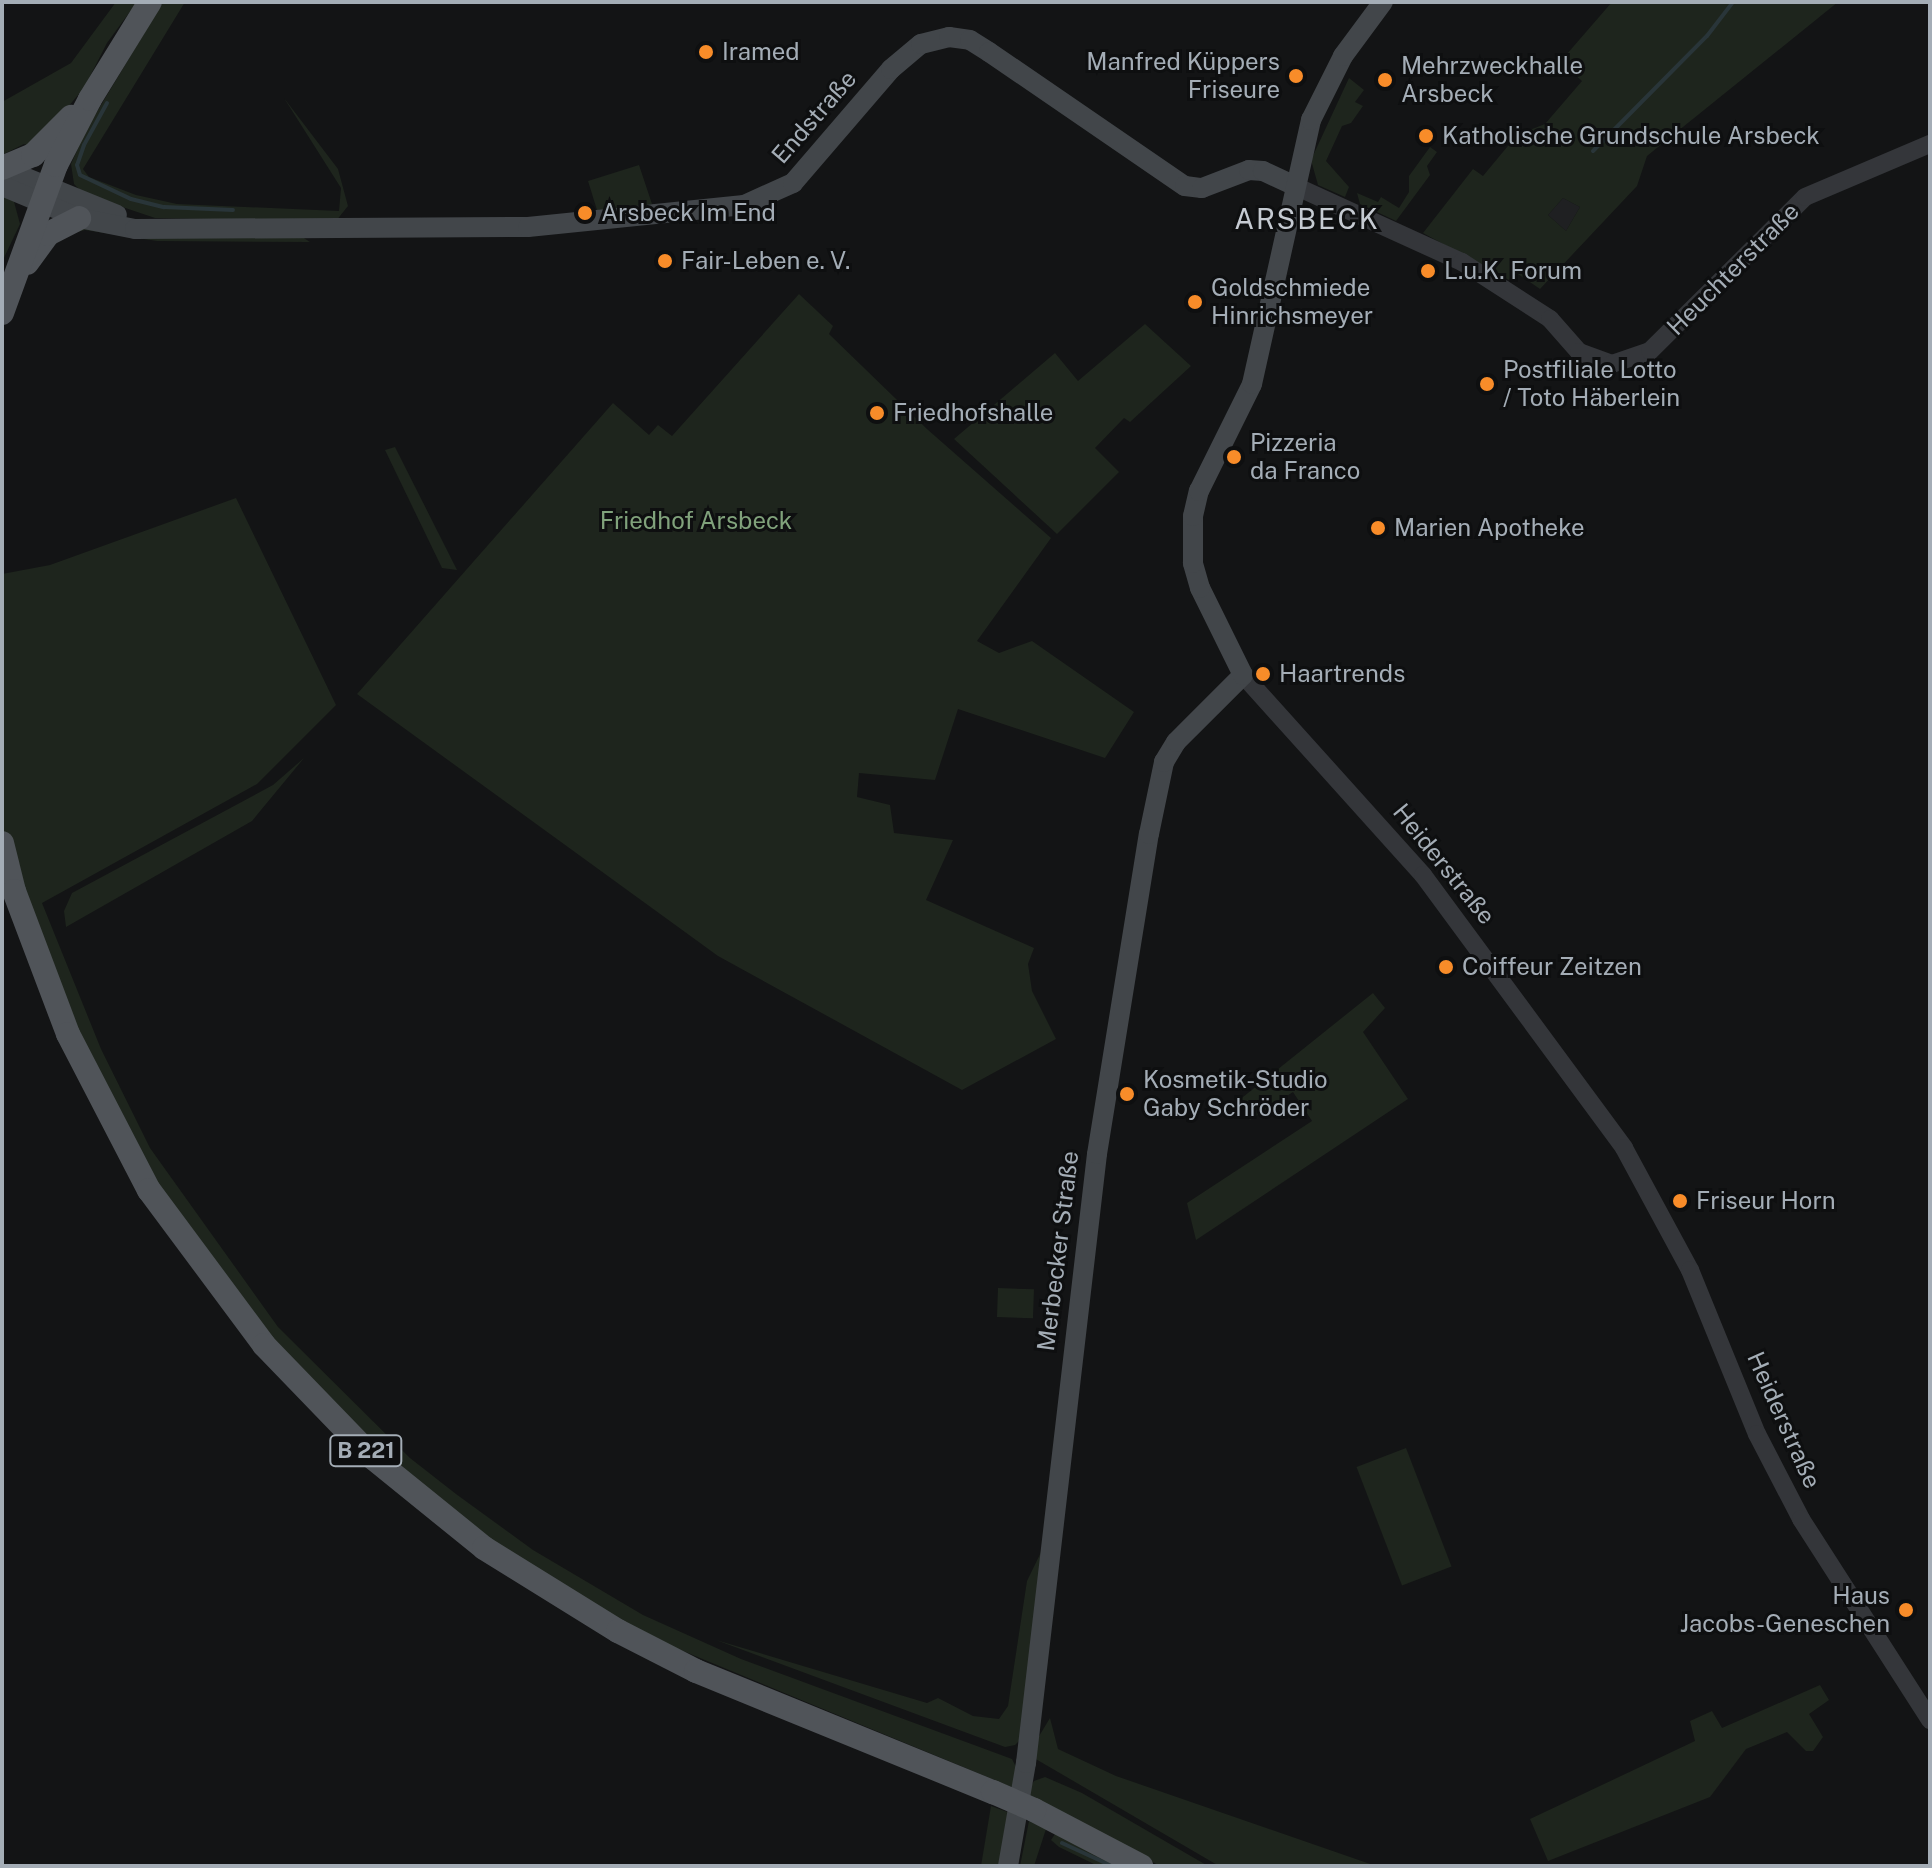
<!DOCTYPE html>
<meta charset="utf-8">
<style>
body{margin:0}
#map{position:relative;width:1932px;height:1868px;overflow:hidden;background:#131415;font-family:"Public Sans",sans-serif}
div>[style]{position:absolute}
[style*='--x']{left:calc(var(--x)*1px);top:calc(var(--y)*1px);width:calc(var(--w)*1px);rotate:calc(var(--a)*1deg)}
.built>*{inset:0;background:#1f2022}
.green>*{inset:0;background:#1e251d;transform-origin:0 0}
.stream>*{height:4px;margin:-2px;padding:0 2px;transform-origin:2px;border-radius:2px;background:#293539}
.tertiary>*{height:18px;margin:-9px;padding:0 9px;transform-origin:9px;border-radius:9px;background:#34363a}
.secondary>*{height:20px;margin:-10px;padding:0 10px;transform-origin:10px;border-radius:10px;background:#42464a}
.primary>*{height:24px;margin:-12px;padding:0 12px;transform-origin:12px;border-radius:12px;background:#505459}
.primary-bridge>*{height:24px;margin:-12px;padding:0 12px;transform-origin:12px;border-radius:12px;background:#505459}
.dots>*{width:22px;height:22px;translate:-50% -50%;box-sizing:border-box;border:4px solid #0e0f10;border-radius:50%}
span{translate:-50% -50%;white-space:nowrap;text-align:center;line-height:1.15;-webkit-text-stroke:6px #0e0f10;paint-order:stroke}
.shield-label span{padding:2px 6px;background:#0e0f10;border:2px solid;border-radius:6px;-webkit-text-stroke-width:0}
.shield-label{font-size:22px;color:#a4adb6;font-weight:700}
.poi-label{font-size:24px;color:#a4adb6}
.left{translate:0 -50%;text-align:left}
.right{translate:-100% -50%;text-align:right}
.street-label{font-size:24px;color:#a4adb6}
.park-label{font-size:24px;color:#80a27b}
.quarter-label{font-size:28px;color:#c6cbd2;letter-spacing:2px}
.frame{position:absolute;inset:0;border:4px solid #a4adb6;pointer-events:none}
</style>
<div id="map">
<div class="built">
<i style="clip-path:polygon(1563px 198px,1580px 207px,1566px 231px,1548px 215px)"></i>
</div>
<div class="green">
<i style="clip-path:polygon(116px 2px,137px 2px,107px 43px,84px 88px,33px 148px,24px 144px,2px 155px,2px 102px,71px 63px)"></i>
<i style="clip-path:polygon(163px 2px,185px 2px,83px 169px,89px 177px,136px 195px,177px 204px,339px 211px,341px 188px,284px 98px,338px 169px,348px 206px,336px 221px,155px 218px,84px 194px,74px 184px,71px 164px,86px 130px)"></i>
<i style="clip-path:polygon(evenodd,1612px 2px,1838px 2px,1647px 156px,1637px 186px,1540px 289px,1515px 272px,1509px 280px,1423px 233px,1473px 169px,1483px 176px,1517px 135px,1545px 124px,1582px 81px,1560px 62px,1612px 2px,1563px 198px,1580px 207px,1566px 231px,1548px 215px,1563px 198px)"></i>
<i style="clip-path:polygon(1349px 78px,1364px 90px,1355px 102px,1363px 106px,1351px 123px,1342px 126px,1326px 161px,1349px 187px,1345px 197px,1318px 185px,1311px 160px)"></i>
<i style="clip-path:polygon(1430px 147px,1437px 152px,1427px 166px,1430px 175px,1396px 221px,1360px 204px,1357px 193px,1378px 202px,1381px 197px,1399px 208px,1409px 192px,1409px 176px)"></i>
<i style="clip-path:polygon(639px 165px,652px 204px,597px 210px,588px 181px)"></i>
<i style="clip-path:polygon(2px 193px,13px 198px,20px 224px,2px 262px)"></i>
<i style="clip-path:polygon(72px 227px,301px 236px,310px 242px,157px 241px,85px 230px,48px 240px)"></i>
<i style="clip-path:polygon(799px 294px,833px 326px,829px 334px,927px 429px,1051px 538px,977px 641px,999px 653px,1032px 641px,1134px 712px,1105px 758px,958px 709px,935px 780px,859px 773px,857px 797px,890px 805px,894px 833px,953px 840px,926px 900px,1034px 948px,1028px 964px,1032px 991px,1056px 1039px,962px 1090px,718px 956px,357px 694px,613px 403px,649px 435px,658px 425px,672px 436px)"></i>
<i style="clip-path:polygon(1145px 324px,1191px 366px,1130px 422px,1124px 418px,1095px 448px,1119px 472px,1057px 534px,954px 439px,1055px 353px,1078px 381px)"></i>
<i style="clip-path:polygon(395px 447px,457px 570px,442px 568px,385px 450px)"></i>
<i style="clip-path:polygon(236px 498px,336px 705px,257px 784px,42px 903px,101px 1049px,150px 1148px,278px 1327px,410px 1458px,456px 1494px,533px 1550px,643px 1615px,741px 1659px,1012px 1759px,1019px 1773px,1014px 1788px,618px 1624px,467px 1530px,298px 1379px,113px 1120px,3px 834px,2px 574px,50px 565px)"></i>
<i style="clip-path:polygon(304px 758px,252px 821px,66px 927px,64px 911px,72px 893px,273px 785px)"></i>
<i style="clip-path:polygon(1373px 993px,1385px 1008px,1363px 1032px,1408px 1099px,1196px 1240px,1187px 1203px,1312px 1121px,1293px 1092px,1250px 1120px,1238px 1101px)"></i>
<i style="left:998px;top:1288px;width:36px;height:29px;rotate:2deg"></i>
<i style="left:1406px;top:1448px;width:127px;height:53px;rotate:69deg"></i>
<i style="clip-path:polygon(1043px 1548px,1024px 1736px,1015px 1745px,1005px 1747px,716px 1640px,927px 1703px,938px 1698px,973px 1716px,999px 1719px,1008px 1706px,1027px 1581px)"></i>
<i style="clip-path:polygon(1820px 1685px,1829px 1700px,1809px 1714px,1823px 1737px,1813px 1751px,1806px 1751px,1787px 1732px,1746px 1749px,1710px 1797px,1548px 1861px,1530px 1819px,1695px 1741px,1690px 1721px,1712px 1711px,1722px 1728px)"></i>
<i style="clip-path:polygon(1050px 1718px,1058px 1749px,1116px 1776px,1376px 1866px,1219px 1866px,1034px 1758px,1033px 1746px)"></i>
<i style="clip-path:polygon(1045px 1777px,1082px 1793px,1208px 1866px,1160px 1866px,1026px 1794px,1034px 1781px)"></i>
<i style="clip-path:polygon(991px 1806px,1013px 1814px,1004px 1866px,981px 1866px)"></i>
<i style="clip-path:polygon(1029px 1821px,1046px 1829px,1034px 1866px,1020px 1866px)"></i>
<i style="clip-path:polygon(1057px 1831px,1126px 1866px,1098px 1866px,1059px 1847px,1051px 1840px)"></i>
</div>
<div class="stream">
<i style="--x:107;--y:103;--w:48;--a:118.7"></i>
<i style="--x:84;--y:145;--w:21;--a:109"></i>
<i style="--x:77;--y:165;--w:10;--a:73"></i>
<i style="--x:80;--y:175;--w:56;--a:25.2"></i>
<i style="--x:131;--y:199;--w:34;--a:14"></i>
<i style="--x:164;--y:207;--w:69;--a:2.5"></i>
<i style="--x:1593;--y:151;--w:162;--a:-45.3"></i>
<i style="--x:1707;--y:36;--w:43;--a:-52.6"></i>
<i style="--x:1062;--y:1843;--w:55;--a:24.7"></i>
</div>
<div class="tertiary">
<i style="--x:1295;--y:186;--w:183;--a:24.5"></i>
<i style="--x:1462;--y:262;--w:105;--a:32.9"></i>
<i style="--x:1550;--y:319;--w:44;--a:48.7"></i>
<i style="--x:1579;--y:352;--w:35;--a:20"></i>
<i style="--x:1612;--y:364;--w:40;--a:-18.9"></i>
<i style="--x:1650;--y:351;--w:218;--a:-44.8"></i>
<i style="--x:1805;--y:197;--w:136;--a:-23"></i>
<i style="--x:1243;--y:675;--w:269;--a:48"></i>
<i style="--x:1423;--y:875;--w:339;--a:53.6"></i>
<i style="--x:1624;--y:1148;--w:139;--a:61.6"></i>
<i style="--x:1690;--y:1270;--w:177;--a:67.8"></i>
<i style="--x:1757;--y:1434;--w:96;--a:62.6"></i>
<i style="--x:1801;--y:1519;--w:239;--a:57.3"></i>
</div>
<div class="secondary">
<i style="--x:2;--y:168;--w:124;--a:22.2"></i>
<i style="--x:2;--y:186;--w:83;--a:22.6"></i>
<i style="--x:79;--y:218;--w:57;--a:11.1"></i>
<i style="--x:135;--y:229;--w:393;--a:-0.3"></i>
<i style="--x:528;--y:227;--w:217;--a:-5.8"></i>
<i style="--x:744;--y:205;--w:54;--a:-24.2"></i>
<i style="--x:793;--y:183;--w:150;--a:-49.3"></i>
<i style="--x:891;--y:69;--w:39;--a:-40"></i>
<i style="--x:921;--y:44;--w:29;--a:-14"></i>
<i style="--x:949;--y:37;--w:21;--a:8"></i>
<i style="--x:970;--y:40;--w:22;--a:32"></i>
<i style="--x:989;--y:52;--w:237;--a:34.4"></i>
<i style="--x:1185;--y:186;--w:17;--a:7"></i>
<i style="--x:1202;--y:188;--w:50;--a:-21"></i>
<i style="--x:1249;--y:170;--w:14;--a:4"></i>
<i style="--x:1263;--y:171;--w:35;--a:25"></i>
<i style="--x:1008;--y:1866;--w:105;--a:-80.1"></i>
<i style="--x:1026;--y:1763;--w:613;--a:-83.35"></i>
<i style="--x:1097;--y:1154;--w:324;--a:-80.8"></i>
<i style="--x:1149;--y:834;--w:74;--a:-78.2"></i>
<i style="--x:1164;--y:762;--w:23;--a:-59"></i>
<i style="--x:1176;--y:742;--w:95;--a:-45"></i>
<i style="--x:1243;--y:675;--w:97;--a:-116.3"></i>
<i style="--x:1200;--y:588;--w:26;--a:-106"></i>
<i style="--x:1193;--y:563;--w:47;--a:-90"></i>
<i style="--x:1193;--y:516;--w:26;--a:-77"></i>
<i style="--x:1199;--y:491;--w:119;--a:-63.6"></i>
<i style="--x:1252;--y:384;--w:271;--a:-77.4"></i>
<i style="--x:1311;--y:120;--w:72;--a:-63.4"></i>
<i style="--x:1343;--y:56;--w:67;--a:-53.5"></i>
</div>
<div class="primary">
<i style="--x:2;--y:168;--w:34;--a:-23"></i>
<i style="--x:33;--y:155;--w:54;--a:-45"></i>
<i style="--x:27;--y:263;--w:36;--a:-54"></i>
<i style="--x:48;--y:234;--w:35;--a:-27"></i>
<i style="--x:2;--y:313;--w:158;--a:-70"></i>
<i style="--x:56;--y:165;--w:74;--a:-62.7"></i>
<i style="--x:90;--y:99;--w:114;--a:-58.3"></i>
<i style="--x:2;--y:843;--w:49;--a:76"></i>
<i style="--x:14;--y:891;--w:153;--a:69.3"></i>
<i style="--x:68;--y:1034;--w:176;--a:62.6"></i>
<i style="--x:149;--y:1190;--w:193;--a:53.4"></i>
<i style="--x:264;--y:1345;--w:157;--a:46"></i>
<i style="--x:373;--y:1458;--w:143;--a:39"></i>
<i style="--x:484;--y:1548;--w:158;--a:31.8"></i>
<i style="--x:618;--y:1631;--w:88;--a:27.1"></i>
<i style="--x:696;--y:1671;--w:321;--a:22.2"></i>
<i style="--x:1034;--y:1810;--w:121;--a:27.6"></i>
</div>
<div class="primary-bridge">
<i style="--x:993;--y:1792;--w:45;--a:23.7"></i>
</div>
<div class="dots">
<i style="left:706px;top:52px;background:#f88c29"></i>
<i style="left:1296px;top:76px;background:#f88c29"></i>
<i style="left:1385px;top:80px;background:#f88c29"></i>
<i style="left:1426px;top:136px;background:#f88c29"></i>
<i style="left:585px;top:213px;background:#f88c29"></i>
<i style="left:665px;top:261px;background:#f88c29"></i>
<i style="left:1428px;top:271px;background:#f88c29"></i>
<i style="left:1195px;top:302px;background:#f88c29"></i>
<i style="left:1487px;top:384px;background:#f88c29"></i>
<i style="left:877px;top:413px;background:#f88c29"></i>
<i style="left:1234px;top:457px;background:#f88c29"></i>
<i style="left:1378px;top:528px;background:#f88c29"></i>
<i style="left:1263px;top:674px;background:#f88c29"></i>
<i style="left:1446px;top:967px;background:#f88c29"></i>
<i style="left:1127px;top:1094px;background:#f88c29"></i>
<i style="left:1680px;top:1201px;background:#f88c29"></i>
<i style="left:1906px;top:1610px;background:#f88c29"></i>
</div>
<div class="shield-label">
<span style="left:366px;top:1451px">B 221</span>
</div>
<div class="poi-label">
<span class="left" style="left:722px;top:52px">Iramed</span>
<span class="right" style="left:1280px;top:76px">Manfred Küppers<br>Friseure</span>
<span class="left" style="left:1401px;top:80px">Mehrzweckhalle<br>Arsbeck</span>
<span class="left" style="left:1442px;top:136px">Katholische Grundschule Arsbeck</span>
<span class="left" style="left:601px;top:213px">Arsbeck Im End</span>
<span class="left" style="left:681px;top:261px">Fair-Leben e. V.</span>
<span class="left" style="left:1444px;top:271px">L.u.K. Forum</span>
<span class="left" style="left:1211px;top:302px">Goldschmiede<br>Hinrichsmeyer</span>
<span class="left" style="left:1503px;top:384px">Postfiliale Lotto<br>/ Toto Häberlein</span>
<span class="left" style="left:893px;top:413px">Friedhofshalle</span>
<span class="left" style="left:1250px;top:457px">Pizzeria<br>da Franco</span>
<span class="left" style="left:1394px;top:528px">Marien Apotheke</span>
<span class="left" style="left:1279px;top:674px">Haartrends</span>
<span class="left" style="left:1462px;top:967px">Coiffeur Zeitzen</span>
<span class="left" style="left:1143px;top:1094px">Kosmetik-Studio<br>Gaby Schröder</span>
<span class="left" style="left:1696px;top:1201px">Friseur Horn</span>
<span class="right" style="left:1890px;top:1610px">Haus<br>Jacobs-Geneschen</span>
</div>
<div class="street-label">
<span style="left:814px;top:117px;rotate:-49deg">Endstraße</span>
<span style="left:1733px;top:269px;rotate:-45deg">Heuchterstraße</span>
<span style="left:1444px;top:864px;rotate:51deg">Heiderstraße</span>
<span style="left:1058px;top:1251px;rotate:-83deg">Merbecker Straße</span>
<span style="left:1784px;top:1420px;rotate:66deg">Heiderstraße</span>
</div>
<div class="park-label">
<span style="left:696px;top:521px">Friedhof Arsbeck</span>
</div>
<div class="quarter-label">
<span style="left:1307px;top:219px">ARSBECK</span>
</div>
<div class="frame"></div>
</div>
